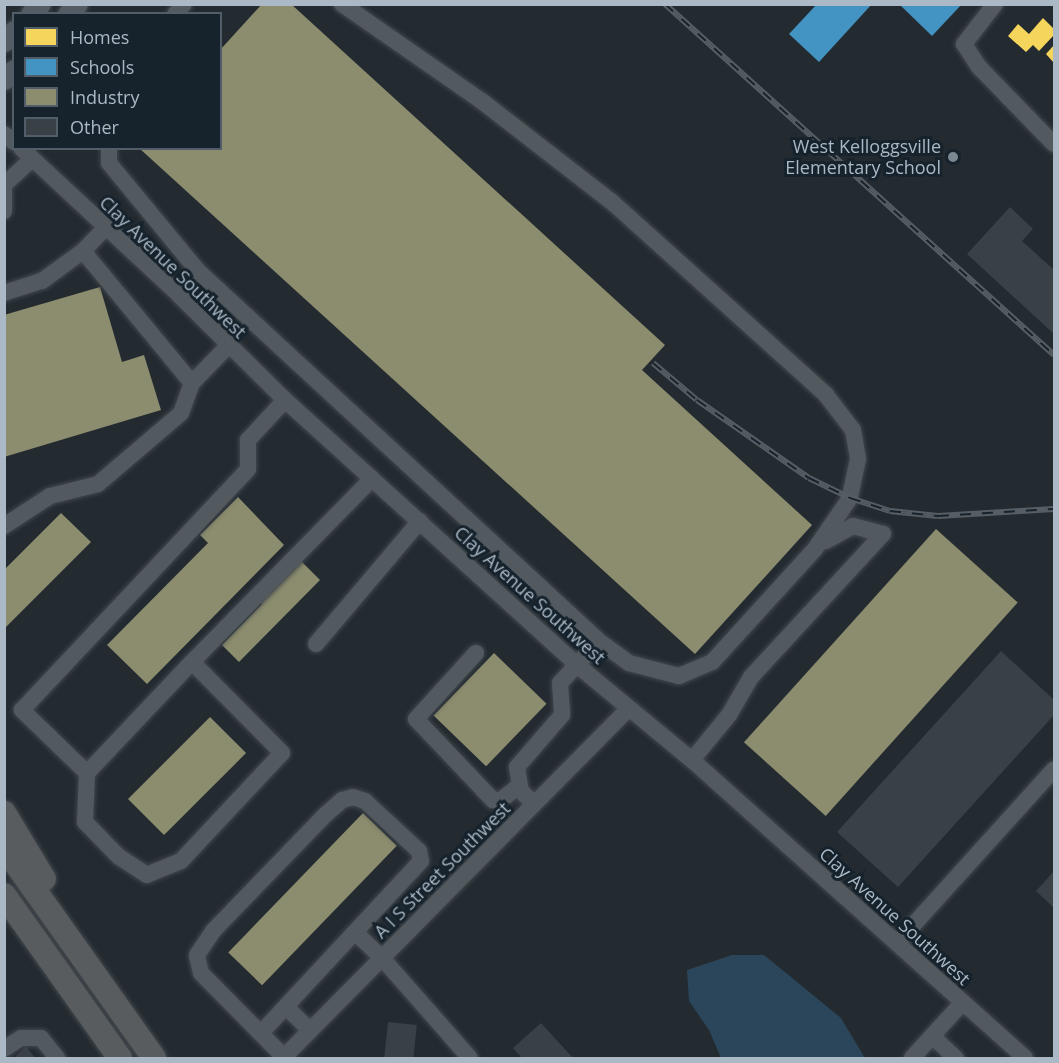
<!DOCTYPE html>
<style>
body{margin:0}
#map{position:relative;width:1059px;height:1063px;overflow:hidden;background:#232b31;font-family:"Open Sans",sans-serif}
div>[style]{position:absolute}
[style*='--x']{left:calc(var(--x)*1px);top:calc(var(--y)*1px);width:calc(var(--w)*1px);rotate:calc(var(--a)*1deg)}
.water>*{inset:0;background:#2b465a}
.homes>*{inset:0;background:#f6d55c}
.schools>*{inset:0;background:#4393c3}
.industry>*{inset:0;background:#8c8c6e;transform-origin:0 0}
.building>*{inset:0;background:#3a4146;transform-origin:0 0}
.roads{filter:drop-shadow(0 0 2px #41474c) drop-shadow(0 0 2px #41474c)}
.minor>*{height:16px;margin:-8px;padding:0 8px;transform-origin:8px;border-radius:8px;background:#525a60}
.major>*{height:21px;margin:-10.5px;padding:0 10.5px;transform-origin:10.5px;border-radius:10.5px;background:#545b62}
.highway>*{height:24px;margin:-12px;padding:0 12px;transform-origin:12px;border-radius:12px;background:#585c5f}
.rail>*{height:6px;margin-top:-3px;transform-origin:0;background:repeating-linear-gradient(90deg,#16222c 0 11px,#565d63 0 22px);box-sizing:border-box;border-block:2px solid #565d63}
.dots>*{width:16px;height:16px;translate:-50% -50%;box-sizing:border-box;border:3px solid #16222c;border-radius:50%}
span{translate:-50% -50%;white-space:nowrap;text-align:center;line-height:1.15;-webkit-text-stroke:6px #16222c;paint-order:stroke}
.poi-label{font-size:18px;color:#aab9c5}
.right{translate:-100% -50%;text-align:right}
.street-label{font-size:18px;color:#aab9c5}
.frame{position:absolute;inset:0;border:6px solid #aab9c5;pointer-events:none}
.legend{position:absolute;left:12px;top:12px;width:210px;height:138px;box-sizing:border-box;background:#16222c;border:2px solid #515e69;margin:0;padding:8px 10px;list-style:none;font-size:18px;color:#aab9c5}
.legend li{display:flex;align-items:center;gap:12px;height:30px}
.legend b{width:30px;border:2px solid #515e69}
</style>
<div id="map">
<div class="water">
<i style="clip-path:polygon(732px 955px,764px 955px,841px 1018px,865px 1058px,721px 1058px,709px 1030px,689px 1001px,687px 970px)"></i>
</div>
<div class="homes">
<i style="clip-path:polygon(1043px 18px,1054px 29px,1054px 35px,1039px 51px,1033px 45px,1026px 52px,1008px 36px,1018px 24px,1029px 34px)"></i>
<i style="clip-path:polygon(1054px 45px,1054px 63px,1046px 54px)"></i>
</div>
<div class="schools">
<i style="clip-path:polygon(817px 4px,872px 4px,819px 62px,789px 34px)"></i>
<i style="clip-path:polygon(899px 4px,962px 4px,932px 36px)"></i>
</div>
<div class="industry">
<i style="clip-path:polygon(262px 4px,291px 4px,665px 345px,642px 370px,812px 525px,695px 654px,139px 148px,220px 148px,220px 50px)"></i>
<i style="clip-path:polygon(100px 287px,122px 362px,144px 355px,161px 410px,4px 457px,4px 315px)"></i>
<i style="clip-path:polygon(238px 497px,284px 545px,147px 684px,107px 645px,208px 543px,200px 535px)"></i>
<i style="clip-path:polygon(61px 513px,91px 542px,4px 629px,4px 570px)"></i>
<i style="left:936px;top:529px;width:110px;height:287px;rotate:42deg"></i>
<i style="clip-path:polygon(299px 559px,320px 580px,239px 662px,222px 645px,262px 604px,258px 600px)"></i>
<i style="left:494px;top:653px;width:73px;height:87px;rotate:44deg"></i>
<i style="left:210px;top:717px;width:51px;height:116px;rotate:45deg"></i>
<i style="left:363px;top:813px;width:47px;height:194px;rotate:44deg"></i>
</div>
<div class="building">
<i style="clip-path:polygon(1010px 207px,1033px 229px,1022px 241px,1054px 270px,1054px 334px,967px 254px)"></i>
<i style="clip-path:polygon(1001px 651px,1054px 700px,1054px 715px,898px 887px,837px 832px)"></i>
<i style="clip-path:polygon(1054px 871px,1054px 908px,1036px 891px)"></i>
<i style="left:388px;top:1022px;width:29px;height:36px;rotate:6deg"></i>
<i style="clip-path:polygon(541px 1023px,573px 1058px,522px 1058px,513px 1048px)"></i>
<i style="clip-path:polygon(26px 1046px,35px 1058px,14px 1058px)"></i>
</div>
<div class="roads">
<div class="minor">
<i style="--x:342;--y:4;--w:172;--a:34.8"></i>
<i style="--x:483;--y:102;--w:163;--a:37.8"></i>
<i style="--x:612;--y:202;--w:288;--a:42"></i>
<i style="--x:826;--y:395;--w:44;--a:52.4"></i>
<i style="--x:853;--y:430;--w:29;--a:80"></i>
<i style="--x:858;--y:459;--w:40;--a:102"></i>
<i style="--x:850;--y:498;--w:62;--a:124.5"></i>
<i style="--x:815;--y:549;--w:153;--a:132.3"></i>
<i style="--x:712;--y:662;--w:36;--a:157"></i>
<i style="--x:679;--y:676;--w:52;--a:-165.4"></i>
<i style="--x:629;--y:663;--w:37;--a:-144"></i>
<i style="--x:995;--y:4;--w:51;--a:127.8"></i>
<i style="--x:964;--y:44;--w:27;--a:57"></i>
<i style="--x:979;--y:67;--w:107;--a:45.8"></i>
<i style="--x:175;--y:14;--w:13;--a:-48"></i>
<i style="--x:4;--y:134;--w:13;--a:39"></i>
<i style="--x:21;--y:148;--w:217;--a:42.9"></i>
<i style="--x:180;--y:296;--w:148;--a:44.7"></i>
<i style="--x:285;--y:400;--w:394;--a:42.2"></i>
<i style="--x:577;--y:665;--w:149;--a:39.6"></i>
<i style="--x:692;--y:760;--w:447;--a:41.8"></i>
<i style="--x:109;--y:148;--w:15;--a:90"></i>
<i style="--x:109;--y:163;--w:141;--a:50.5"></i>
<i style="--x:199;--y:272;--w:31;--a:128"></i>
<i style="--x:4;--y:185;--w:38;--a:-43"></i>
<i style="--x:4;--y:186;--w:25;--a:90"></i>
<i style="--x:83;--y:251;--w:171;--a:50.5"></i>
<i style="--x:199;--y:272;--w:544;--a:42.69"></i>
<i style="--x:599;--y:641;--w:57;--a:132.9"></i>
<i style="--x:560;--y:683;--w:32;--a:86"></i>
<i style="--x:562;--y:715;--w:69;--a:130.9"></i>
<i style="--x:517;--y:767;--w:24;--a:81"></i>
<i style="--x:521;--y:791;--w:18;--a:45"></i>
<i style="--x:4;--y:293;--w:40;--a:-18"></i>
<i style="--x:42;--y:281;--w:51;--a:-36.2"></i>
<i style="--x:83;--y:251;--w:33;--a:-46"></i>
<i style="--x:4;--y:526;--w:55;--a:-33.1"></i>
<i style="--x:50;--y:496;--w:49;--a:-14"></i>
<i style="--x:98;--y:484;--w:109;--a:-40.5"></i>
<i style="--x:181;--y:413;--w:32;--a:-70"></i>
<i style="--x:192;--y:383;--w:50;--a:-45.8"></i>
<i style="--x:316;--y:644;--w:161;--a:-49.8"></i>
<i style="--x:476;--y:653;--w:89;--a:132.3"></i>
<i style="--x:416;--y:719;--w:112;--a:46.5"></i>
<i style="--x:493;--y:800;--w:8;--a:0"></i>
<i style="--x:501;--y:800;--w:18;--a:-38"></i>
<i style="--x:515;--y:789;--w:6;--a:18"></i>
<i style="--x:192;--y:662;--w:128;--a:45.3"></i>
<i style="--x:282;--y:753;--w:148;--a:133.1"></i>
<i style="--x:181;--y:861;--w:37;--a:158"></i>
<i style="--x:147;--y:875;--w:33;--a:-147"></i>
<i style="--x:119;--y:857;--w:49;--a:-134.2"></i>
<i style="--x:85;--y:822;--w:49;--a:-87.7"></i>
<i style="--x:87;--y:773;--w:153;--a:-46.6"></i>
<i style="--x:192;--y:662;--w:257;--a:-45.5"></i>
<i style="--x:692;--y:760;--w:58;--a:-50.6"></i>
<i style="--x:729;--y:715;--w:44;--a:-59.9"></i>
<i style="--x:751;--y:677;--w:195;--a:-47.3"></i>
<i style="--x:883;--y:534;--w:31;--a:-165"></i>
<i style="--x:853;--y:526;--w:31;--a:151"></i>
<i style="--x:87;--y:773;--w:91;--a:-135.9"></i>
<i style="--x:22;--y:710;--w:330;--a:-46.8"></i>
<i style="--x:248;--y:469;--w:29;--a:-90"></i>
<i style="--x:248;--y:440;--w:54;--a:-47.2"></i>
<i style="--x:897;--y:943;--w:234;--a:-47.9"></i>
<i style="--x:286;--y:1007;--w:33;--a:44"></i>
<i style="--x:261;--y:1033;--w:138;--a:-47.1"></i>
<i style="--x:932;--y:1036;--w:33;--a:43"></i>
<i style="--x:4;--y:1049;--w:20;--a:-33"></i>
<i style="--x:21;--y:1038;--w:20;--a:0"></i>
<i style="--x:41;--y:1038;--w:26;--a:51"></i>
<i style="--x:284;--y:1057;--w:118;--a:-134.7"></i>
<i style="--x:201;--y:973;--w:18;--a:-103"></i>
<i style="--x:197;--y:955;--w:29;--a:-56"></i>
<i style="--x:213;--y:931;--w:161;--a:-46"></i>
<i style="--x:325;--y:815;--w:23;--a:-41"></i>
<i style="--x:342;--y:800;--w:11;--a:-15"></i>
<i style="--x:353;--y:797;--w:13;--a:18"></i>
<i style="--x:365;--y:801;--w:74;--a:42.8"></i>
<i style="--x:419;--y:851;--w:10;--a:79"></i>
<i style="--x:421;--y:861;--w:97;--a:132.9"></i>
<i style="--x:355;--y:932;--w:37;--a:44"></i>
<i style="--x:382;--y:958;--w:133;--a:48.7"></i>
<i style="--x:283;--y:1058;--w:491;--a:-45.3"></i>
<i style="--x:912;--y:1058;--w:74;--a:-47.7"></i>
</div>
<div class="major">
<i style="--x:31;--y:14;--w:13;--a:-48"></i>
<i style="--x:68;--y:14;--w:13;--a:-48"></i>
<i style="--x:4;--y:41;--w:14;--a:-45"></i>
<i style="--x:4;--y:79;--w:13;--a:-42"></i>
</div>
<div class="highway">
<i style="--x:4;--y:813;--w:77;--a:58.8"></i>
<i style="--x:4;--y:847;--w:259;--a:54.6"></i>
<i style="--x:4;--y:895;--w:200;--a:54.6"></i>
</div>
</div>
<div class="rail">
<i style="--x:665;--y:4;--w:524;--a:42.06"></i>
<i style="--x:653;--y:363;--w:57;--a:40.1"></i>
<i style="--x:697;--y:400;--w:136;--a:34.9"></i>
<i style="--x:809;--y:478;--w:46;--a:26"></i>
<i style="--x:850;--y:498;--w:42;--a:18"></i>
<i style="--x:890;--y:511;--w:48;--a:5.9"></i>
<i style="--x:938;--y:516;--w:116;--a:-3.5"></i>
</div>
<div class="dots">
<i style="left:953px;top:157px;background:#7b8791"></i>
</div>
<div class="poi-label">
<span class="right" style="left:941px;top:157px">West Kelloggsville<br>Elementary School</span>
</div>
<div class="street-label">
<span style="left:173px;top:267px;rotate:44deg">Clay Avenue Southwest</span>
<span style="left:530px;top:595px;rotate:42deg">Clay Avenue Southwest</span>
<span style="left:442px;top:870px;rotate:-45deg">A I S Street Southwest</span>
<span style="left:895px;top:916px;rotate:42deg">Clay Avenue Southwest</span>
</div>
<div class="frame"></div>
<ul class="legend">
<li><b style="height:16px;background:#f6d55c"></b>Homes</li>
<li><b style="height:16px;background:#4393c3"></b>Schools</li>
<li><b style="height:16px;background:#8c8c6e"></b>Industry</li>
<li><b style="height:16px;background:#3a4146"></b>Other</li>
</ul>
</div>
